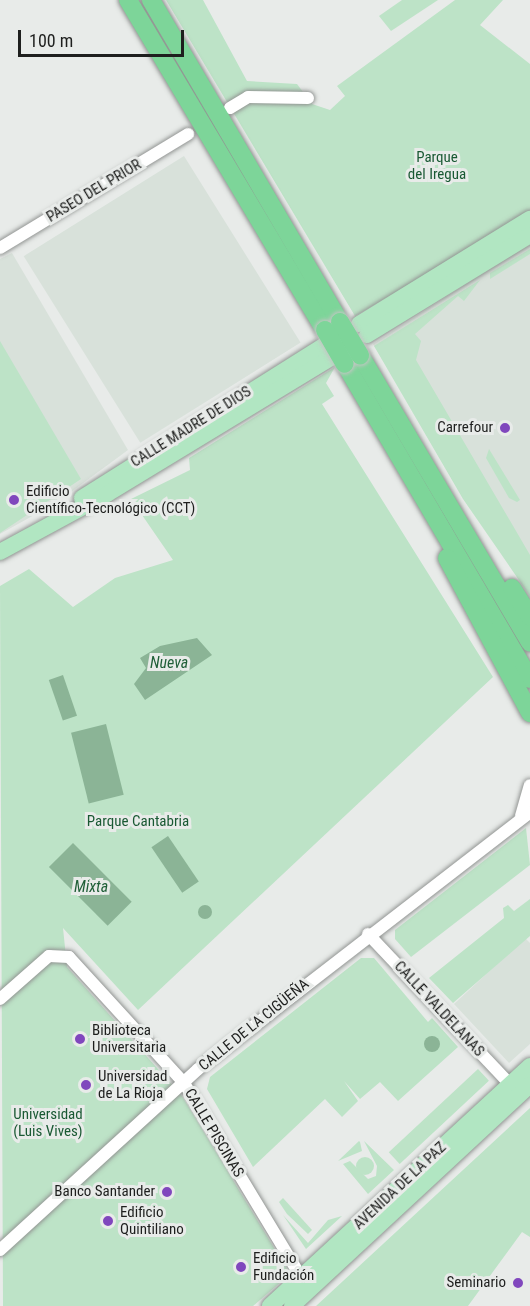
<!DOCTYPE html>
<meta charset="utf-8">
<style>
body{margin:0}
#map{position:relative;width:530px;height:1306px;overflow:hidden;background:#e8ebe9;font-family:"Roboto Condensed",sans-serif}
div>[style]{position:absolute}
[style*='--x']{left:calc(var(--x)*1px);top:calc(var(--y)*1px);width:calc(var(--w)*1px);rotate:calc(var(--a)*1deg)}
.built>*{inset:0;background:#d8e1da;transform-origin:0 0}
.green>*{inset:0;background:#bde3c7;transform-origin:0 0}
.round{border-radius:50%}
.water>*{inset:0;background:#8bb496;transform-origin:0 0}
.roads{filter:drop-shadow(0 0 2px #929593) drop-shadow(0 0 2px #929593)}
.minor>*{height:12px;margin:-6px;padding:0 6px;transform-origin:6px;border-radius:6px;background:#fff}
.major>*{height:16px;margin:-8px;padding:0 8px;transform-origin:8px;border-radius:8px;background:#b1e6c2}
.highway>*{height:18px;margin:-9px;padding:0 9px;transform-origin:9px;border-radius:9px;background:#7dd599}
.bridges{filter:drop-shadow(0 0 2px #c4c5c4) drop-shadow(0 0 2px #c4c5c4)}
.highway-bridge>*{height:18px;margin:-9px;padding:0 9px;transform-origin:9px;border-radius:9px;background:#7dd599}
.dots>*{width:16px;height:16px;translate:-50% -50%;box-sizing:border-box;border:3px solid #e8ebe9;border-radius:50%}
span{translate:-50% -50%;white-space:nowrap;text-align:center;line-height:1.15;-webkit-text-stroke:6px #e8ebe9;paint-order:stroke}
.park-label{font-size:15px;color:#195933}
.street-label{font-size:15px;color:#1e1f1e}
.poi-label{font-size:15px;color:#1e1f1e}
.right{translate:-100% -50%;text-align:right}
.left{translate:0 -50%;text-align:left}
.water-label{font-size:16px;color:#205f38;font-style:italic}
.scale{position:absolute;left:18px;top:30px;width:166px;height:27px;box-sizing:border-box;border:3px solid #1e1f1e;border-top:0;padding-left:8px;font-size:18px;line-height:21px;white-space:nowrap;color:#1e1f1e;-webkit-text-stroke:4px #e8ebe9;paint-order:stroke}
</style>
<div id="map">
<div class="built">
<i style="left:184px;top:156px;width:220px;height:189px;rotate:58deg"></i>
<i style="clip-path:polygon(530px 243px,530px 598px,373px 344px)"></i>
<i style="clip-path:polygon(12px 253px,128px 450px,56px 503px,0 534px,0 259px)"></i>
<i style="clip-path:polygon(525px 938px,530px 943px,530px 1044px,509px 1063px,454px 1004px)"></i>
</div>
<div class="green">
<i style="clip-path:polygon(166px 0,203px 0,247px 81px,297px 84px,312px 104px,330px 110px,345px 96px,337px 86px,455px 0,503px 0,480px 25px,530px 64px,530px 214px,355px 316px)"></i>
<i style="clip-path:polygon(402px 0,438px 0,391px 31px,379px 16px)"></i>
<i style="clip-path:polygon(530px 249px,530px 254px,490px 279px,490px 273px)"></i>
<i style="clip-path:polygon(480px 280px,464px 301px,458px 296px,415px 334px,421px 341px,416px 360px,530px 555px,530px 596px,463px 499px,374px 346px)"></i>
<i style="clip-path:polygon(0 341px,81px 479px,0 533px)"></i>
<i style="clip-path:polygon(335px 367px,326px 383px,334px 396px,322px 404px,493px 677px,138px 1010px,63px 928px,67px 967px,182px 1096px,290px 1274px,253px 1306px,3px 1306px,0 586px,29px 569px,73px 607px,115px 578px,173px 560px,131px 499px,190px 470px,189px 458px)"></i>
<i style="clip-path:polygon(489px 449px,520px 500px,517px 502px,509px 498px,486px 458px)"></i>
<i style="clip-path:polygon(526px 828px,530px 865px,411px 957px,395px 939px,395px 930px)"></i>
<i style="clip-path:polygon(530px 899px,530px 936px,453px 1003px,429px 978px,504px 918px,503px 908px,508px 905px,514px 911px)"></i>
<i style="clip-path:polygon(361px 958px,374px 958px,428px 1022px,432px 1018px,458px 1047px,398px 1101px,380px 1082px,360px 1099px,344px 1081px,358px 1101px,342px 1117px,325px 1099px,253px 1167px,207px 1089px,210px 1077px)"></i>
<i style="left:478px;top:1069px;width:16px;height:122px;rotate:47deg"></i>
<i style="clip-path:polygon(530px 1108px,530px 1237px,522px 1232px,468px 1306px,316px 1306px)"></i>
<i style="clip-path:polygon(364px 1141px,394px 1170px,368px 1194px,343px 1164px,350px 1161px,368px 1179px,376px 1176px,377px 1166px)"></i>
<i style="clip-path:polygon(360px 1142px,362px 1151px,338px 1161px,359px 1141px)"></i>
<i class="round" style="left:356px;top:1157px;width:18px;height:18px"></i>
<i style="clip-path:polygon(283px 1198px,312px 1230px,308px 1234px,287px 1214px,279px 1202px)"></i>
<i style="clip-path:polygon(283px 1215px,308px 1243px,328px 1220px,342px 1216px,306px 1249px)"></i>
</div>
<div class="water">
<i style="clip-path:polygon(197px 638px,212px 655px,145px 700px,134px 684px,146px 668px,140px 658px,160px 646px)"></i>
<i style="left:63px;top:675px;width:43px;height:15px;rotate:71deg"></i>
<i style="left:106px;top:724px;width:73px;height:36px;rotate:76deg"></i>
<i style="left:168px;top:836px;width:55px;height:20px;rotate:56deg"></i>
<i style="left:73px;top:843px;width:83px;height:34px;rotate:45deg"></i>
<i class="round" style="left:198px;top:905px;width:14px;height:14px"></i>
<i class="round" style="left:424px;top:1036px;width:16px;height:16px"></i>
</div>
<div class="roads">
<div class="minor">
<i style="--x:230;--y:108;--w:21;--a:-31"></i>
<i style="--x:248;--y:97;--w:60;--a:1"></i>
<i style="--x:0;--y:248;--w:220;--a:-31.2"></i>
<i style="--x:521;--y:816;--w:32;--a:-74"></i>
<i style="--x:368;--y:934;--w:207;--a:46.6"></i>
<i style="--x:0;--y:999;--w:65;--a:-41.3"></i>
<i style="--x:49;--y:956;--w:20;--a:3"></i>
<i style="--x:69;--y:957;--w:171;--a:47.6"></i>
<i style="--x:184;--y:1083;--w:227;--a:58.9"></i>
<i style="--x:0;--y:1250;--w:268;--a:-42.4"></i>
<i style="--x:198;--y:1069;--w:420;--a:-37.7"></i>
</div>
<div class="major">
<i style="--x:359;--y:324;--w:201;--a:-31.6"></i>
<i style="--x:367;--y:335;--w:191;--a:-31.5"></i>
<i style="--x:82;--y:498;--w:285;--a:-32.2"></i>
<i style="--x:0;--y:552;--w:122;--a:-28.5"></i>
<i style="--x:107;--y:494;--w:262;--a:-31.3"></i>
<i style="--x:270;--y:1306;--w:354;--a:-42.7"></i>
<i style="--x:292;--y:1306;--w:325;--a:-42.9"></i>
</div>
<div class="highway">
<i style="--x:128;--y:0;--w:384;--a:59.2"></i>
<i style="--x:151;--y:0;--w:373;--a:59.6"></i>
<i style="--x:360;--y:355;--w:334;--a:59.4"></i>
<i style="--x:345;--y:364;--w:365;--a:59.6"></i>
<i style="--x:447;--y:558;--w:176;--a:61.8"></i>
<i style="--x:512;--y:588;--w:34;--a:58"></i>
</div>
</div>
<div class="bridges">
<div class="highway-bridge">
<i style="--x:340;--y:322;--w:39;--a:59"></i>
<i style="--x:325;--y:330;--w:39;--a:60"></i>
</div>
</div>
<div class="dots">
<i style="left:505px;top:428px;background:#8047bd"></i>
<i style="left:14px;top:500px;background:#8047bd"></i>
<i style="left:80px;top:1039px;background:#8047bd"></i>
<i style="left:86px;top:1085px;background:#8047bd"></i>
<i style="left:167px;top:1192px;background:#8047bd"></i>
<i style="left:108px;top:1221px;background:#8047bd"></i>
<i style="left:241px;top:1267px;background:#8047bd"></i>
<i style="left:518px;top:1283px;background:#8047bd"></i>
</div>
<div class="park-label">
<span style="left:437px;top:166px">Parque<br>del Iregua</span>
<span style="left:138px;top:822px">Parque Cantabria</span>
<span style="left:48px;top:1123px">Universidad<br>(Luis Vives)</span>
</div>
<div class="street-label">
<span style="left:94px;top:191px;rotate:-31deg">PASEO DEL PRIOR</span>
<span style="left:191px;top:427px;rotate:-32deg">CALLE MADRE DE DIOS</span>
<span style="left:439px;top:1009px;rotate:47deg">CALLE VALDELANAS</span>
<span style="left:254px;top:1025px;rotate:-39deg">CALLE DE LA CIGÜEÑA</span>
<span style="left:214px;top:1133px;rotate:59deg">CALLE PISCINAS</span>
<span style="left:400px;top:1186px;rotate:-43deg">AVENIDA DE LA PAZ</span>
</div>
<div class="poi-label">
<span class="right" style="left:493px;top:428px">Carrefour</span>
<span class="left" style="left:26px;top:500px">Edificio<br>Científico-Tecnológico (CCT)</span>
<span class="left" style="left:92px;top:1039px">Biblioteca<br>Universitaria</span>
<span class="left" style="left:98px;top:1085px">Universidad<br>de La Rioja</span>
<span class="right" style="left:155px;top:1192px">Banco Santander</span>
<span class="left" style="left:120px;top:1221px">Edificio<br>Quintiliano</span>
<span class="left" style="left:253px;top:1267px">Edificio<br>Fundación</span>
<span class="right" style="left:506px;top:1283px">Seminario</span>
</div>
<div class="water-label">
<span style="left:169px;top:663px">Nueva</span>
<span style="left:91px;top:887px">Mixta</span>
</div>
<div class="scale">100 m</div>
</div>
